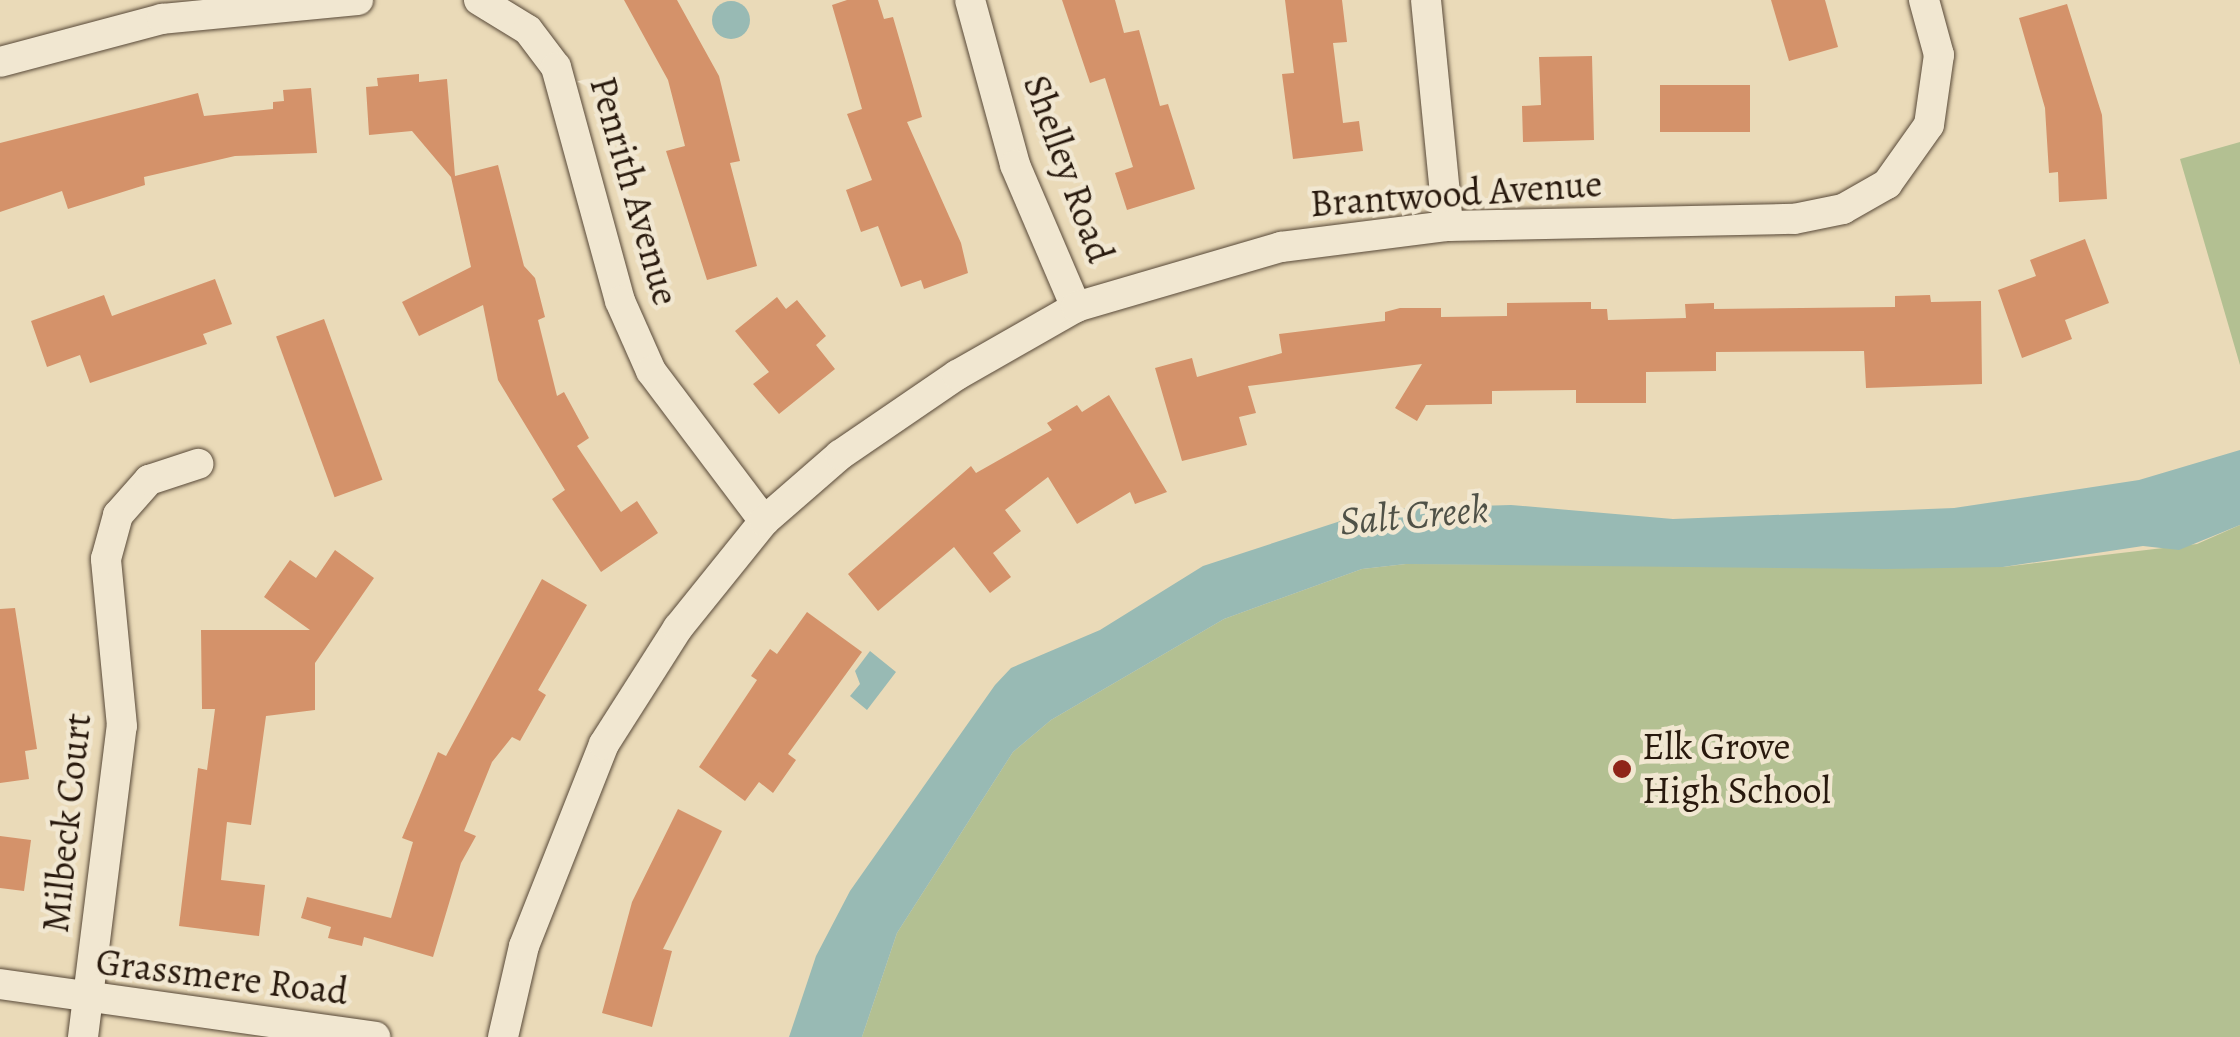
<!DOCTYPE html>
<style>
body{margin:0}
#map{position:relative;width:2240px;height:1037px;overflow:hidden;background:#eadab8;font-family:Alegreya,serif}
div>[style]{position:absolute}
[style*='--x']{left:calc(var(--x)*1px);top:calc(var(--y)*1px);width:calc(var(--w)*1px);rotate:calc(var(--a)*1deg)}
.green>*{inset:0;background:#b3c092}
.water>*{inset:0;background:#98bab4}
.round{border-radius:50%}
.building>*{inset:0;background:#d4926a;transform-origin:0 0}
.roads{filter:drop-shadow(0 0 2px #584938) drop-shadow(0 0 2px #584938)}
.minor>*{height:30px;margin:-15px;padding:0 15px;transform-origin:15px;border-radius:15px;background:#f1e7d1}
.dots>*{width:28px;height:28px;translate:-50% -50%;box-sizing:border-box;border:5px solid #f1e7d1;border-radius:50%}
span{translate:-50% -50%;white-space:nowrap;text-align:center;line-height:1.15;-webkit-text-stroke:9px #f1e7d1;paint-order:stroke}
.street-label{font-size:38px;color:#28190d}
.poi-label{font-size:38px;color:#28190d}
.left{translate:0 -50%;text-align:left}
.water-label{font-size:40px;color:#4f5147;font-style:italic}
</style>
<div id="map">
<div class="green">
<i style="clip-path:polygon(2240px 142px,2240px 365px,2180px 159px)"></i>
<i style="clip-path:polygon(2240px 525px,2240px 1037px,862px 1037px,897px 933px,1013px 752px,1051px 720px,1224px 619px,1362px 569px,1406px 564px,2003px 567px,2197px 544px)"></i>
</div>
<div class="water">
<i class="round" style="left:712px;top:1px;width:38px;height:38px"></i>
<i style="clip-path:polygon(2240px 450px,2240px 525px,2179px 550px,2143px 546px,2003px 567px,1886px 569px,1406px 564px,1362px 569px,1224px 619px,1051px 720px,1013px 752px,897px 933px,862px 1037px,789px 1037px,816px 956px,850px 891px,995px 685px,1011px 668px,1100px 630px,1203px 566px,1359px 515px,1407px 508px,1511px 505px,1673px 519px,1954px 508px,2139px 480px)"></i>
<i style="clip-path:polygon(870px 651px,896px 672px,867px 710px,850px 696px,860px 684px,855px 671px)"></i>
</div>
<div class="building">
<i style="clip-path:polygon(624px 0,677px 0,719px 76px,740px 161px,730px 163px,757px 266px,707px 280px,666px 151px,685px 146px,668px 80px)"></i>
<i style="clip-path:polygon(847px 0,878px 0,884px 19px,893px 17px,922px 117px,907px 122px,961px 243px,968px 273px,924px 289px,921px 280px,901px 287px,878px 226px,861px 232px,846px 190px,872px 180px,847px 114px,862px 109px,832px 5px)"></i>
<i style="clip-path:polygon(1062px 0,1115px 0,1124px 33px,1139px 30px,1160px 106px,1168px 104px,1195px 189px,1127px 210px,1115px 173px,1133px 167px,1105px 78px,1090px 83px)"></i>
<i style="clip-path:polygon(1285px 0,1342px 0,1347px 42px,1333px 43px,1343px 123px,1359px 121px,1363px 151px,1293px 159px,1282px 74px,1294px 73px)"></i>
<i style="clip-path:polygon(1771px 0,1825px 0,1838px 47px,1789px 61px)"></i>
<i style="clip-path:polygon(2067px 4px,2102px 115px,2107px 199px,2059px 202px,2058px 172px,2049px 173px,2045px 108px,2019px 18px)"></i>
<i style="clip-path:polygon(1592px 56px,1594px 140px,1523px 142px,1522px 106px,1541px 105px,1539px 57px)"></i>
<i style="clip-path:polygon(419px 74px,419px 82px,447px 79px,455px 176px,498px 165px,524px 266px,535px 278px,545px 317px,538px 320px,557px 396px,564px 392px,589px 438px,577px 446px,621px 512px,637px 501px,658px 533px,601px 572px,552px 499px,565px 490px,498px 380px,483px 305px,419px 336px,402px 302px,471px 267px,451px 177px,412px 131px,369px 135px,366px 87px,378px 86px,377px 78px)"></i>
<i style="left:1660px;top:85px;width:90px;height:47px"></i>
<i style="clip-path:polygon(311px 88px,317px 153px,235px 156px,144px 177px,145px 185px,68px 209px,62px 191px,0 212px,0 143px,198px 93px,204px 116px,273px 109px,273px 102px,284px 101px,283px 90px)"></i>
<i style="clip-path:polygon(2085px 239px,2109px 303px,2065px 320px,2072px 339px,2022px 358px,1998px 290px,2036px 276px,2030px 260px)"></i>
<i style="clip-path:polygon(215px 279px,232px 324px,203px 334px,207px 344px,90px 383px,80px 355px,47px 367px,31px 321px,104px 295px,112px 316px)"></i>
<i style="clip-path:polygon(1930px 295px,1931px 302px,1981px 301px,1982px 384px,1866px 388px,1864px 351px,1716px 352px,1716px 371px,1646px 372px,1646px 403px,1576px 403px,1576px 390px,1492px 391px,1492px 404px,1426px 405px,1417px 421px,1395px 408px,1422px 364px,1248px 386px,1256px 413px,1239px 417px,1247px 445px,1182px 461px,1155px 368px,1192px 358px,1197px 377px,1282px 353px,1279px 334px,1385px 321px,1385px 312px,1400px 308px,1441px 308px,1441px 317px,1507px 316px,1507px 303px,1591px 302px,1591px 309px,1607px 309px,1608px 320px,1686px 318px,1685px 304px,1714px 303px,1714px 309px,1895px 307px,1895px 296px)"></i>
<i style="clip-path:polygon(777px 297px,786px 309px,797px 300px,826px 336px,816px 345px,835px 369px,779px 414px,753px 384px,769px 372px,735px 331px)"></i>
<i style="left:324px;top:319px;width:171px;height:51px;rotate:70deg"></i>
<i style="clip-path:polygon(1109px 395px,1167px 492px,1135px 504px,1130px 492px,1077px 524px,1048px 477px,1005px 510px,1021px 531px,993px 553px,1011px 577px,990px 593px,954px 547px,878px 611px,848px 574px,971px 466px,976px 473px,1052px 430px,1047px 423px,1077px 405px,1082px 412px)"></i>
<i style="clip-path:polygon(335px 550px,374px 578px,315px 663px,315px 710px,266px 716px,251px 825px,227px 822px,221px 880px,265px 885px,259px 936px,179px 926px,198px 768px,207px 770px,215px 709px,202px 709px,201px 630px,310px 630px,264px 597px,290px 560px,316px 578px)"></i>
<i style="clip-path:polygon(542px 579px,587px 605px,538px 690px,546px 695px,520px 741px,512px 737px,492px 762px,464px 831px,476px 836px,461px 863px,433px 957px,364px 937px,362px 946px,328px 938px,331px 927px,301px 918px,307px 897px,391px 918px,413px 842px,402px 838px,438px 752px,446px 756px)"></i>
<i style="clip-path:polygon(15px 608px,37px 749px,25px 751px,29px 779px,0 783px,0 609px)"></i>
<i style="clip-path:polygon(807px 612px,862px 652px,788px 754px,796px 760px,773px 793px,759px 782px,745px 801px,699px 767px,757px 680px,751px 676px,770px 649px,777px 654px)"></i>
<i style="clip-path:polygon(678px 809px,722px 831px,663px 949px,672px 951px,652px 1027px,602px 1013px,632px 902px)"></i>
<i style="clip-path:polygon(0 836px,31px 840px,24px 891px,0 888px)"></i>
</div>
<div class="roads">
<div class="minor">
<i style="--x:479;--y:0;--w:57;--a:31.5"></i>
<i style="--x:528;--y:30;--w:46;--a:52.9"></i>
<i style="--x:556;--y:67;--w:243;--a:74.7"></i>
<i style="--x:620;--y:301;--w:77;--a:66.1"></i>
<i style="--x:651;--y:371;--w:188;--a:53"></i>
<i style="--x:970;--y:0;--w:171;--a:74.7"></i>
<i style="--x:1015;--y:165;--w:155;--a:66.8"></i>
<i style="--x:1426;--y:0;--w:227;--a:84.4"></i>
<i style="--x:0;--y:62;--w:168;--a:-14.9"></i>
<i style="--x:162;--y:19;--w:197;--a:-5.5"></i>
<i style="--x:0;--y:984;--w:379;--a:8"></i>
<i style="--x:83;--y:1037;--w:313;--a:-82.9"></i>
<i style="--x:122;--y:726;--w:168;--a:-95.5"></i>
<i style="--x:106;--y:559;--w:46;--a:-74.7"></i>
<i style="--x:118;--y:515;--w:47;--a:-48.5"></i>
<i style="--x:149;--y:480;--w:52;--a:-18.1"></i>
<i style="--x:503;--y:1037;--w:93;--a:-77"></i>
<i style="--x:524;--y:946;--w:217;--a:-68.4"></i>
<i style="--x:604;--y:744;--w:138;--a:-57.5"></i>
<i style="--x:678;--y:628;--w:137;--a:-51.2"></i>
<i style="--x:764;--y:521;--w:101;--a:-41"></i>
<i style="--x:840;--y:455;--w:142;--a:-34.4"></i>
<i style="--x:957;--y:375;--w:137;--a:-29.7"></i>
<i style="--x:1076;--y:307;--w:214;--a:-16.3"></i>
<i style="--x:1281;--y:247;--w:168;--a:-7.2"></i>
<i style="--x:1448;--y:226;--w:346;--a:-1.2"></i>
<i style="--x:1794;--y:219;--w:50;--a:-11.5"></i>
<i style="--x:1843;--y:209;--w:51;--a:-29.6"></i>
<i style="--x:1887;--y:184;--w:72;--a:-54.6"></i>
<i style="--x:1929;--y:125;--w:71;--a:-81.9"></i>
<i style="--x:1939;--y:55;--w:57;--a:-105.3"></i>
</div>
</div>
<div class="dots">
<i style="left:1622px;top:769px;background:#8f2418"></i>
</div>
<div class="street-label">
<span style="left:1068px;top:169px;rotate:70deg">Shelley Road</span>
<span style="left:634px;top:191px;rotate:74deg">Penrith Avenue</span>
<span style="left:1456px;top:194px;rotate:-4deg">Brantwood Avenue</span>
<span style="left:67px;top:823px;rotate:-84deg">Milbeck Court</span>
<span style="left:222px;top:977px;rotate:7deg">Grassmere Road</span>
</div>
<div class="poi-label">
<span class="left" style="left:1642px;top:769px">Elk Grove<br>High School</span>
</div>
<div class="water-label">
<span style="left:1414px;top:515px;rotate:-5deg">Salt Creek</span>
</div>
</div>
